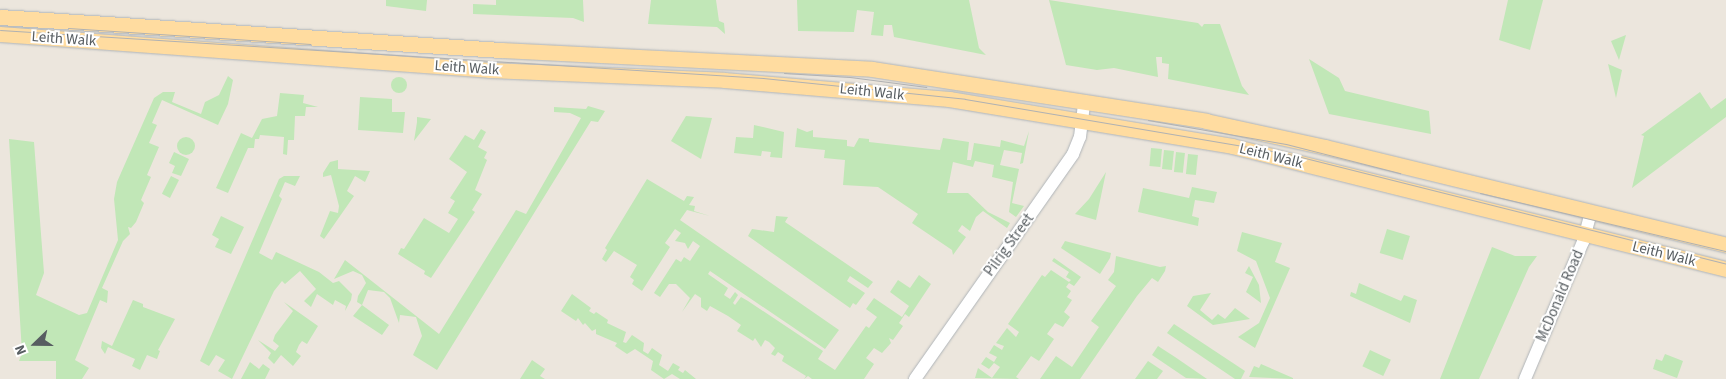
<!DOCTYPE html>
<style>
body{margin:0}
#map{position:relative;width:1726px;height:379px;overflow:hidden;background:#ece6dd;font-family:"Source Sans 3",sans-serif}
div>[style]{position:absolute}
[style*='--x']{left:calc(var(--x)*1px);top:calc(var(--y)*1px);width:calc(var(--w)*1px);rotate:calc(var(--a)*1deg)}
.green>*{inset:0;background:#c1e7b7;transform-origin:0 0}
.round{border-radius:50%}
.roads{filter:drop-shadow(0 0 1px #afb4b8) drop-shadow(0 0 1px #afb4b8)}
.tertiary>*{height:12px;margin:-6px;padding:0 6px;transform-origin:6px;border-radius:6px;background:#fff}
.primary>*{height:15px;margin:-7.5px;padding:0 7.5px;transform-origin:7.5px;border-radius:7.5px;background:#ffdca0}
.tram>*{height:1px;margin:-0.5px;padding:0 0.5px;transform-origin:0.5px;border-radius:0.5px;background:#b0b1b2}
span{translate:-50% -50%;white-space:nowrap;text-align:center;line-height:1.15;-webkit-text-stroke:4px #fff;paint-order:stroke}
.street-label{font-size:15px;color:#575d61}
.north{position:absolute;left:10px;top:319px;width:50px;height:50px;-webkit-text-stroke:4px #fff;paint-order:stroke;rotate:248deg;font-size:14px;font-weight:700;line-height:20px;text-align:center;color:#575d61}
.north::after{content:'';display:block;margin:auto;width:18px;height:22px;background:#575d61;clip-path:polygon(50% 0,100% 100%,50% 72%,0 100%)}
</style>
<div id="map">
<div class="green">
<i style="clip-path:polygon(386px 0,427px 0,426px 11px,386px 6px)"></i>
<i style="clip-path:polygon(496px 0,583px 0,584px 22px,573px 18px,473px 14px,473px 4px,496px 5px)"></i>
<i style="clip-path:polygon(651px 0,716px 0,719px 21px,724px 23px,725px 34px,717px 27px,648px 24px)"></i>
<i style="clip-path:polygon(797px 0,969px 0,979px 48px,986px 55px,894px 37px,892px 25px,884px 25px,883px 36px,871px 35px,874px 12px,857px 10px,854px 32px,798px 31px)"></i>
<i style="clip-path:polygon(1049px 0,1198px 23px,1202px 27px,1204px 24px,1220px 24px,1242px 86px,1249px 95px,1168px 79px,1169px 64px,1162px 63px,1162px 57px,1156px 57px,1158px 77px,1114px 68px,1097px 70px,1066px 65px)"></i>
<i style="clip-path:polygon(1508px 0,1543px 0,1530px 50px,1499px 40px)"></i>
<i style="clip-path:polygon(1626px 35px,1619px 60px,1611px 41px)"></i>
<i style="clip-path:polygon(1309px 59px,1339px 78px,1345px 91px,1429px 111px,1431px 134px,1329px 114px)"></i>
<i style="clip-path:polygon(1608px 64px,1622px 70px,1616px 98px)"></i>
<i style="clip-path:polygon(228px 76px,233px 80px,228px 104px,218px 125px,162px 100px,152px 123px,157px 125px,149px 143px,159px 147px,147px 175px,151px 177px,141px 200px,144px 203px,136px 222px,131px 228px,128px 227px,130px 234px,123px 241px,102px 288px,108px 291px,107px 303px,100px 300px,75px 360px,89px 368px,82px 379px,56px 379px,56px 361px,19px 361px,22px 353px,9px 139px,34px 142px,44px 273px,36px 295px,79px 315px,87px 313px,118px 240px,114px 199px,117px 182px,154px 98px,163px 92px,175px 92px,172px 102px,201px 114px,205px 102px,219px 95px)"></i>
<i class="round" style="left:391px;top:77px;width:16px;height:16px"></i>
<i style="clip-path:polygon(1700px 92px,1711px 109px,1726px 98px,1726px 117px,1632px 188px,1644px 136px,1641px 135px)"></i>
<i style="clip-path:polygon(280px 93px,304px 95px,303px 103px,318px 107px,306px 107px,305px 116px,295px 116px,294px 140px,288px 140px,287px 155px,283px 154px,284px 137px,260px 135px,259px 139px,255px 139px,254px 148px,248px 148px,228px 193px,216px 188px,241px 133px,252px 138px,262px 119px,277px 116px)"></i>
<i style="clip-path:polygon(360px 97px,392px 99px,392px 112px,405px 112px,403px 133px,358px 130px)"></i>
<i style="clip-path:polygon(588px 106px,605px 111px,598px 122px,591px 121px,437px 370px,413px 355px,422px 336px,416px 317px,400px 315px,399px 323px,390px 298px,384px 292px,368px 290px,362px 305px,389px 325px,382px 335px,353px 316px,362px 305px,357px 302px,358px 296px,366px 283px,362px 275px,353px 271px,334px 279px,345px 260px,439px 334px,516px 210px,526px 214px,581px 118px,570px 113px,554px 112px,554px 107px,586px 109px)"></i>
<i style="clip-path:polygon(686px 116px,712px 118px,701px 159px,671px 141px)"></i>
<i style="clip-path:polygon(417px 117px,431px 119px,414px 141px,417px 122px)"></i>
<i style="clip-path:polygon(754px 125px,784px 132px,782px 158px,770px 157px,771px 152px,762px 151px,761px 156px,734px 153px,736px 137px,753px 138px)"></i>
<i style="clip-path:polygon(797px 128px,807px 132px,813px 130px,813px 137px,847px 140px,847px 146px,854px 147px,859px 138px,869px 139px,869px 142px,940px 150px,943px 138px,969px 142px,967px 160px,971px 160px,974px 143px,1000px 147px,1001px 140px,1024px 146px,1029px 131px,1023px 163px,1020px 164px,1022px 153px,1004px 150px,1000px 165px,1019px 169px,1012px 203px,1024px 206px,1016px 217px,1009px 212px,1013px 182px,992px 177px,994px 165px,975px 161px,973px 167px,953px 162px,947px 193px,968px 193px,988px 212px,1010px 223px,1007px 228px,983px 211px,976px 217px,970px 231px,962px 225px,958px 231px,966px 237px,953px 255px,952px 250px,912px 223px,918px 214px,878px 187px,843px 185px,845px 160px,824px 158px,825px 150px,795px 147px)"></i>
<i style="clip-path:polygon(481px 129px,486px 132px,478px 147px,487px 152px,484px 158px,487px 160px,475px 190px,482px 194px,472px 210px,475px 212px,431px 278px,424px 274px,425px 271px,398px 254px,401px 248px,404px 249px,424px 218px,449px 233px,458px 219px,448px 213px,455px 201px,450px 198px,467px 172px,449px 159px,465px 135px,474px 140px)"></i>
<i class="round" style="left:177px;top:137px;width:18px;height:18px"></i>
<i style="left:1151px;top:148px;width:11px;height:18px;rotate:5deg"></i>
<i style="left:1164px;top:150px;width:10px;height:19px;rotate:6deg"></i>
<i style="clip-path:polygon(174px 152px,189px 159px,181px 176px,172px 173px,175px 166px,169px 163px)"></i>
<i style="left:1176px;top:152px;width:9px;height:20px;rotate:6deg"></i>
<i style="left:1188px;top:154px;width:10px;height:20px;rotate:6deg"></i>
<i style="clip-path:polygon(338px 160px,338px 169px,370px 171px,365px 182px,355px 176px,347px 191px,354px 196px,324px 239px,320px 236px,330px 211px,338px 213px,339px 206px,331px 175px,323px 177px,323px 173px,330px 162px)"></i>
<i style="clip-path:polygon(1106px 172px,1096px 220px,1075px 214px,1089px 199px)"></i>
<i style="left:171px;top:176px;width:9px;height:20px;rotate:27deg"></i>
<i style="clip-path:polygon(284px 176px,300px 176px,295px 186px,285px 182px,279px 196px,282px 199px,259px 253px,272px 260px,276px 252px,319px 272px,333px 283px,339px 281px,352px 294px,351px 300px,345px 311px,346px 306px,335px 300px,333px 305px,317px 294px,311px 307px,304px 301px,316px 289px,300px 271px,285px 284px,282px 281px,274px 291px,232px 379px,218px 371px,225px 360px,216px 355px,209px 366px,200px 361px,279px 179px)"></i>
<i style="clip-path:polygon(647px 179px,684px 201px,687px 196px,694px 197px,689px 205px,695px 206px,694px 211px,710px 216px,687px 210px,680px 220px,839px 330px,825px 349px,710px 271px,708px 274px,728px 288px,724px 295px,730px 299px,735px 292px,738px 295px,733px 303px,735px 305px,741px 297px,748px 301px,823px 351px,818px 359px,835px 370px,866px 326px,869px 328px,877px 317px,866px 309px,874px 298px,902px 317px,909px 306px,890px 292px,898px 280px,910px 288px,919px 275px,931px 284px,909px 317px,905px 314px,899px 323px,903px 326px,893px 340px,889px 338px,891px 343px,882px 353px,874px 348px,866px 358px,874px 364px,864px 379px,812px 379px,808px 376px,804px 379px,806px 376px,782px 361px,784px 356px,778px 352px,775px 356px,771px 354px,775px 348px,769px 342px,765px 340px,761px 347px,755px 338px,753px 341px,737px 331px,741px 325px,728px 316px,710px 306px,707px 311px,701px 307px,701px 298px,695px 294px,682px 312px,690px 298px,676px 284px,669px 284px,660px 297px,654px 293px,676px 259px,681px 262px,684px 257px,690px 261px,700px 246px,693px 241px,688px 249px,685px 243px,675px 241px,681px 233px,675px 229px,665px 243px,670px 247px,642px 291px,632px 284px,634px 280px,630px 277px,637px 265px,614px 251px,606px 262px,602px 259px,607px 250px,605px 248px)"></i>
<i style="clip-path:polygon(1192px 187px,1217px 192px,1214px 203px,1195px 200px,1192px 216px,1199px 218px,1198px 226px,1138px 212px,1143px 188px,1189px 198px)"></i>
<i style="clip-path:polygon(221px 216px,244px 227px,231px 254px,215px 247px,219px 239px,212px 235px)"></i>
<i style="clip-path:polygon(776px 216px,788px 217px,785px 222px,873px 282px,868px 288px,850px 276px,847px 281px,865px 293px,856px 305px,853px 303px,850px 308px,748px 236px,752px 229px,774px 232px)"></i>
<i style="left:1387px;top:229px;width:24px;height:25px;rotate:17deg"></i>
<i style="clip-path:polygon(1242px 232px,1282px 243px,1275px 262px,1290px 268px,1255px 348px,1238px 337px,1259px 323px,1270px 298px,1256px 261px,1237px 251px)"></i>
<i style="clip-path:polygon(1065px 241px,1111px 253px,1110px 258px,1100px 274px,1061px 248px)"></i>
<i style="clip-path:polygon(1492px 247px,1515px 256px,1537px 256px,1529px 267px,1479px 379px,1440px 379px)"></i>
<i style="clip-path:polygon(1116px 256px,1160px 267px,1166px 266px,1165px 271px,1158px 282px,1152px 278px,1137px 296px,1080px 379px,1040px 379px,1056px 356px,1072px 367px,1099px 327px,1091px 321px,1116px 286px,1108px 280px,1114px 272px)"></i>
<i style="clip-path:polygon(1054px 258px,1081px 277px,1074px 286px,1069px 283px,1066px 287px,1071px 291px,1067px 297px,1072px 300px,1064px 312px,1070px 317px,1063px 327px,1055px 323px,1047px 334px,1054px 339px,1039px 361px,1031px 356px,1016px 377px,1019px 379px,975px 378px,978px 368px,992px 378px,1000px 367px,994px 363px,989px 369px,981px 364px,986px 357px,994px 362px,997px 357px,989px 353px,994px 345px,1002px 350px,1004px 346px,996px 343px,1007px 328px,1016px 337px,1019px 332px,1008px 324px,1042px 275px,1045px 277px,1051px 270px,1069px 282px,1071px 280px,1066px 277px,1069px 272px,1052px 261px)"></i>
<i style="clip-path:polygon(1249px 266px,1259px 285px,1261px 303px,1246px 292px,1253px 277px,1245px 273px)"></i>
<i style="clip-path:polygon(1359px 283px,1401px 301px,1404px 295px,1417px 300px,1410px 323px,1350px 296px,1351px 292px,1356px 294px)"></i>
<i style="clip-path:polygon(1211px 293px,1200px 310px,1212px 320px,1218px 314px,1225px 319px,1235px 308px,1250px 319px,1213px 325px,1187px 306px,1193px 296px)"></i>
<i style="clip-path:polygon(572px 294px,591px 308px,589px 311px,594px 314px,596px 312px,608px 320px,607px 323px,626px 332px,623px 342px,626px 343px,632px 335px,644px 343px,643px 351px,648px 354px,652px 348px,662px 355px,659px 365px,668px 371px,673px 363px,680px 367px,678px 370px,683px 373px,685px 370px,696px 379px,680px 379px,672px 374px,664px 379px,651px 370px,653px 361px,635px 349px,627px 354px,615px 346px,617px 343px,596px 334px,596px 329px,592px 331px,585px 323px,583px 325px,578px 318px,576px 321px,561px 311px)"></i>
<i style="clip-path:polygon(133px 300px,143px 304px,143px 307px,175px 319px,158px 350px,160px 351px,157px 359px,147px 355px,140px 370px,132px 366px,135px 359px,108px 347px,105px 354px,101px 348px,102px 341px,112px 346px)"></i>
<i style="clip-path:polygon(284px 302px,318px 326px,307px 344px,302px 341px,299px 345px,296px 352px,301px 356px,293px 366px,281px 355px,274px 364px,268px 358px,271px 353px,258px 340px,275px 351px,279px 346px,273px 341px,275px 335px,293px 311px)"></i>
<i style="clip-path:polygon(1174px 324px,1245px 371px,1241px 379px,1235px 379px,1167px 333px)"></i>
<i style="clip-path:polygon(1158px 346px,1175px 357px,1207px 379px,1186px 378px,1152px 355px)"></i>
<i style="left:1370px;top:350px;width:23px;height:18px;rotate:25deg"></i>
<i style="clip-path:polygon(1665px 354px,1683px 361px,1677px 378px,1653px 369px,1656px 359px,1662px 361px)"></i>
<i style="clip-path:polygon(532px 360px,545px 369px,540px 376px,545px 379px,520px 379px)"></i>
<i style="clip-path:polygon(1148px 361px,1163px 371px,1157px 379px,1135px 379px)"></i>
<i style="clip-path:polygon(250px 362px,259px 369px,263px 364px,270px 369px,265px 379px,241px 379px)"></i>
<i style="clip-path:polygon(1261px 364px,1293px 378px,1293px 379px,1249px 377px,1254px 366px,1259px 368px)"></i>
</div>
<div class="roads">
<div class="tertiary">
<i style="--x:915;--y:379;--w:275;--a:-54.9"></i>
<i style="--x:1073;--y:154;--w:18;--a:-68"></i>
<i style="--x:1080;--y:137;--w:34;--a:-83"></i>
<i style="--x:1525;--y:379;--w:149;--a:-67.1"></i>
<i style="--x:1583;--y:242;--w:30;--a:-75"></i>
</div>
<div class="primary">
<i style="--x:0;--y:17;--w:502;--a:3.77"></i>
<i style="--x:501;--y:50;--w:371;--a:2.9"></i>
<i style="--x:872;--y:69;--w:338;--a:8.8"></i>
<i style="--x:1206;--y:121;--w:122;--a:12.3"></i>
<i style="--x:1325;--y:147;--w:413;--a:13.7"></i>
<i style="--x:0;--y:34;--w:490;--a:4.2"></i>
<i style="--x:489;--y:70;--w:235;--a:2.4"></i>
<i style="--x:724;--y:80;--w:226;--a:4.8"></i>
<i style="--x:949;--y:99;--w:287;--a:9.4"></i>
<i style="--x:1232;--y:146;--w:509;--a:13.98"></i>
</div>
</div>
<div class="tram">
<i style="--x:68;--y:28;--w:243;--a:3.8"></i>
<i style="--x:0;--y:30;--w:765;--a:3.6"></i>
<i style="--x:763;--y:78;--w:203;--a:5.9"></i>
<i style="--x:965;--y:99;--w:325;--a:9.6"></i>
<i style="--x:1285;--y:153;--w:455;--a:14.1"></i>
<i style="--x:784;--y:73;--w:66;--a:3.5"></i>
<i style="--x:850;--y:77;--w:77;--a:7.5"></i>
<i style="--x:1148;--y:120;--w:140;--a:9.9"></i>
<i style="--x:1286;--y:144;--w:118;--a:14.3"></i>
<i style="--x:1480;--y:193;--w:253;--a:13.3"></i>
</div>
<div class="street-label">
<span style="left:64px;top:39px;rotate:4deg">Leith Walk</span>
<span style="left:467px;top:68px;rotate:4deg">Leith Walk</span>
<span style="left:872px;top:92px;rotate:6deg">Leith Walk</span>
<span style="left:1271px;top:156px;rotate:14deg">Leith Walk</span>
<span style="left:1009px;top:245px;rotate:-54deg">Pilrig Street</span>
<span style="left:1664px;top:254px;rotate:14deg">Leith Walk</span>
<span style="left:1560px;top:296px;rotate:-67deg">McDonald Road</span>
</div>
<div class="north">N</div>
</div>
